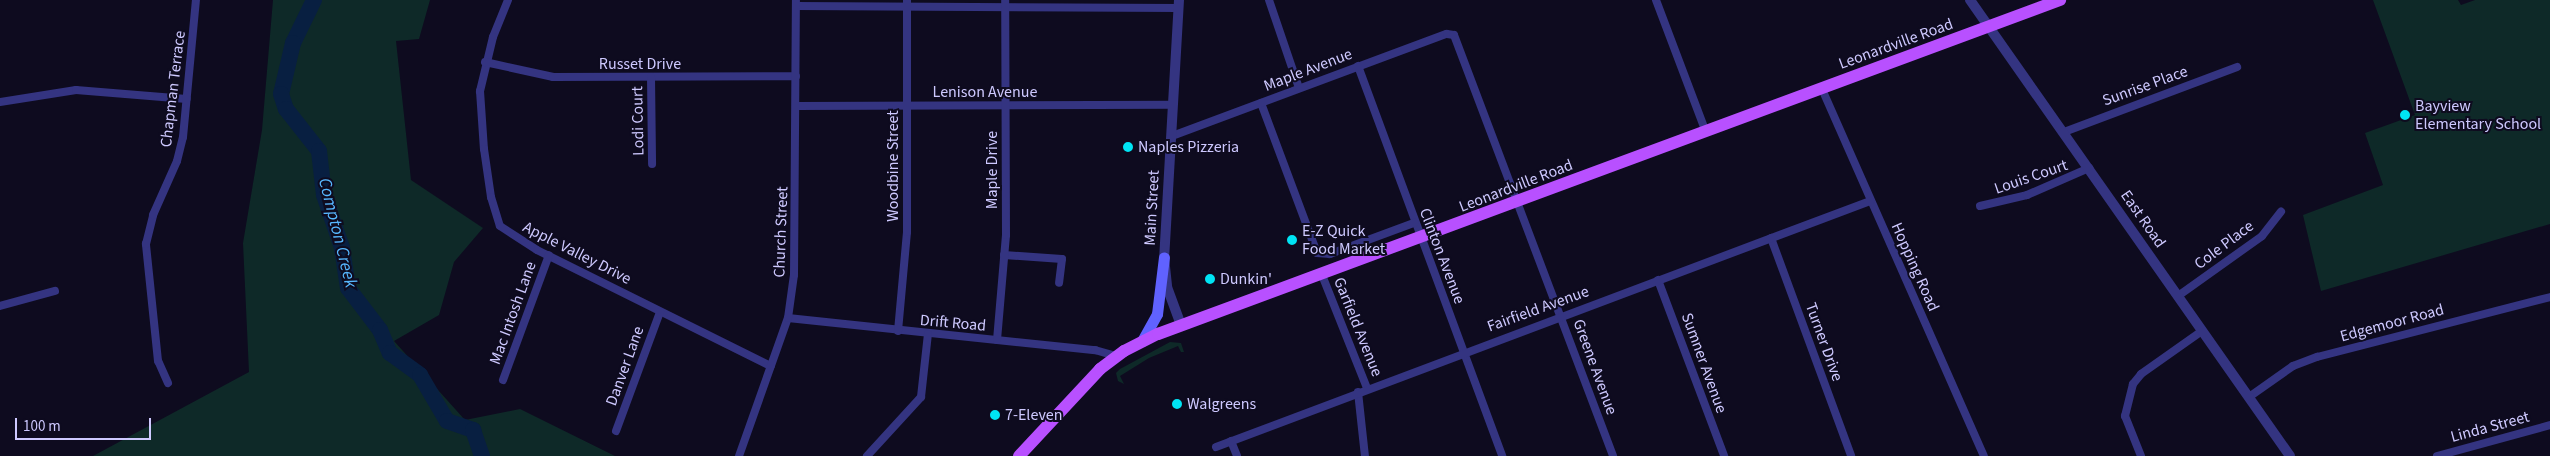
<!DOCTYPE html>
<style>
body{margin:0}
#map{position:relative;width:2550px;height:456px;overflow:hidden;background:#0e0b1f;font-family:"Source Sans 3",sans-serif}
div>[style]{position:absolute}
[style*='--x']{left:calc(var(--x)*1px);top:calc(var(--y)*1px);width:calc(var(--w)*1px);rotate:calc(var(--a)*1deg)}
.green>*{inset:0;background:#0e2928}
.river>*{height:16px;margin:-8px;padding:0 8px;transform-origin:8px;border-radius:8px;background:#081f41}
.minor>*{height:8px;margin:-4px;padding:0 4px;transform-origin:4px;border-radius:4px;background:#343481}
.tertiary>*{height:10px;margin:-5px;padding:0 5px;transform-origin:5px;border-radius:5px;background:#343481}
.secondary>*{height:11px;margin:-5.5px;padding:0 5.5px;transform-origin:5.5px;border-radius:5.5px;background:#6062ff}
.primary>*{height:12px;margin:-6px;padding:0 6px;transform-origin:6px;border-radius:6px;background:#b850ff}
.dots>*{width:14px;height:14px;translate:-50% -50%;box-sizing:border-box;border:2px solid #0e0b1f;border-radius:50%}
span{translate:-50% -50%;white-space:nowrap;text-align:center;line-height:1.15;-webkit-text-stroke:4px #0e0b1f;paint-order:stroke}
.street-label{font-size:16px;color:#cec9ff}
.poi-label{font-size:16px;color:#cec9ff}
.left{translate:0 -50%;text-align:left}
.water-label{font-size:18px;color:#57b7ff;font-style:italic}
.scale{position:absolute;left:15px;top:418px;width:136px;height:22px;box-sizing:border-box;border:2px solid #cec9ff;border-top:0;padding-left:6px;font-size:15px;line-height:18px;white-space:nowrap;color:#cec9ff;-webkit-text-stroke:4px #0e0b1f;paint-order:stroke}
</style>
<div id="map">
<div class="green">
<i style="clip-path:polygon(273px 0,430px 0,419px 39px,396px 41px,411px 180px,483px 228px,454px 262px,439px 315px,394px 341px,465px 420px,520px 409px,615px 456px,93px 456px,249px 372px,243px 243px,262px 130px)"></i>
<i style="clip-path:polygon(2373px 0,2458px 0,2461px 5px,2475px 0,2550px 0,2550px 224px,2321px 291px,2303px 215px,2383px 185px,2365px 133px,2415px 115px)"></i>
<i style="clip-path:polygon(1170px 342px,1181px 343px,1184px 352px,1181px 352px,1178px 346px,1149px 358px,1120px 376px,1124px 384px,1118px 381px,1116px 373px,1120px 369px)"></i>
</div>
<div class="river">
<i style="--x:314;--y:0;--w:48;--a:116"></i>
<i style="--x:293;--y:43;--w:52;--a:103.2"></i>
<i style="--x:281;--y:94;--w:16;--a:72"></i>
<i style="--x:286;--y:109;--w:53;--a:51.8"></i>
<i style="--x:319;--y:151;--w:44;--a:83.5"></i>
<i style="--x:324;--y:195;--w:56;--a:71.2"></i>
<i style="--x:342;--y:248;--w:40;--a:81.5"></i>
<i style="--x:348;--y:288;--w:53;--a:52.7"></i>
<i style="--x:380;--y:330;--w:25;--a:67"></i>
<i style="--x:390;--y:353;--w:37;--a:36"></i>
<i style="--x:420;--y:375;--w:53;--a:59.6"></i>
<i style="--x:447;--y:421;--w:28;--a:19"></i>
<i style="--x:473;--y:430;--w:28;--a:71"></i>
</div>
<div class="minor">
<i style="--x:508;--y:0;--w:40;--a:112"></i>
<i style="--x:493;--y:37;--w:56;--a:103.5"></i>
<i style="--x:480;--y:91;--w:58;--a:86.1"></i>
<i style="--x:484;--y:149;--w:49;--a:81.7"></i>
<i style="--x:491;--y:197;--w:30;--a:73"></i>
<i style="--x:500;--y:226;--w:44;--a:33"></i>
<i style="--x:537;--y:250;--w:261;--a:26.4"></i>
<i style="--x:1269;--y:0;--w:93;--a:71.2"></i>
<i style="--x:1656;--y:0;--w:141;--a:69.3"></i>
<i style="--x:796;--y:6;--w:383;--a:0.3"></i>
<i style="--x:485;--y:62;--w:70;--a:12.4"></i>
<i style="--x:553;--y:77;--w:243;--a:-0.2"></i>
<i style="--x:1358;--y:66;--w:416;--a:69.7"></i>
<i style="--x:651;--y:77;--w:87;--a:89.3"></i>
<i style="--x:1822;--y:89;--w:401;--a:66.2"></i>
<i style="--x:0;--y:102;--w:77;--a:-9"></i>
<i style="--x:76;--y:90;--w:111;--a:4.6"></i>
<i style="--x:1261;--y:103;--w:160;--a:69.5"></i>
<i style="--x:1317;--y:253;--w:13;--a:4"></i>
<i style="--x:1330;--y:254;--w:90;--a:-20.3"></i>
<i style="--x:796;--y:106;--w:377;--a:-0.2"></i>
<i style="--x:2064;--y:132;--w:185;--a:-20.6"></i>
<i style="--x:1172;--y:136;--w:293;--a:-20.4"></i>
<i style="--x:1447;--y:34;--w:7;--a:8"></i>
<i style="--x:1454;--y:35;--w:450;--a:69.3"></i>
<i style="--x:1980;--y:206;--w:48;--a:-13.2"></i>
<i style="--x:2027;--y:195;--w:68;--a:-23.5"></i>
<i style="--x:1771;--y:238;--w:232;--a:69.8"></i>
<i style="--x:1004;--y:255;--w:58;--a:3.9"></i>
<i style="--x:1062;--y:259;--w:24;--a:97"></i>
<i style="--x:1322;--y:275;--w:122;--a:68.3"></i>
<i style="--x:1658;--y:280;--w:188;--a:69.4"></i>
<i style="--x:2178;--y:296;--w:103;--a:-35.5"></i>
<i style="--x:2262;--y:236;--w:31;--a:-52"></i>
<i style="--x:0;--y:306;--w:57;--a:-15.3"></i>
<i style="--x:788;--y:318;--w:309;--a:6"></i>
<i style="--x:1095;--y:350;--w:22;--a:16"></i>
<i style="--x:898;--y:331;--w:99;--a:-84.8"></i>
<i style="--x:907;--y:232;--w:232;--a:-90"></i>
<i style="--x:997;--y:340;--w:105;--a:-85.1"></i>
<i style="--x:1006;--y:235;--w:235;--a:-90.2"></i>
<i style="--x:503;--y:380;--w:133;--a:-69.8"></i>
<i style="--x:168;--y:383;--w:24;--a:-114"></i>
<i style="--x:158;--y:361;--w:118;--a:-95.9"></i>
<i style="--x:146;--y:244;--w:30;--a:-76"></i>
<i style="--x:153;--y:215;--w:59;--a:-66"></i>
<i style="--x:177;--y:161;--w:25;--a:-76"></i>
<i style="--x:183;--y:137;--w:138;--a:-84.6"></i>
<i style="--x:1358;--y:392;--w:64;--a:83.8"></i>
<i style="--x:2249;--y:397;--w:54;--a:-35.2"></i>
<i style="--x:2293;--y:366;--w:26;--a:-21"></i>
<i style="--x:2317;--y:357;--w:241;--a:-14.4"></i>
<i style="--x:616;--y:431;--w:127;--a:-69.7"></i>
<i style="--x:1231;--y:441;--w:16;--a:68"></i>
<i style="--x:1216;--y:447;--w:699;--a:-20.61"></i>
<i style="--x:739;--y:456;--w:146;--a:-70.5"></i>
<i style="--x:788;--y:318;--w:43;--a:-82.1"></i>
<i style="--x:794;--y:275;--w:275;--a:-89.6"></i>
<i style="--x:867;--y:456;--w:80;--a:-47.5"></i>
<i style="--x:921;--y:397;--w:63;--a:-83.7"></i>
<i style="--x:2141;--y:456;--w:43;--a:-111.8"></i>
<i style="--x:2125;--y:416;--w:33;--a:-76"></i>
<i style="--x:2133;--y:384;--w:13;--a:-51"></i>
<i style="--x:2141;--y:374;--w:75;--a:-35.2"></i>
<i style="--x:2437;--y:456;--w:117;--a:-15.3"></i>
</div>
<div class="tertiary">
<i style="--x:1179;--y:0;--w:257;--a:93.3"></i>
<i style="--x:1164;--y:257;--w:30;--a:84"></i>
<i style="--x:1167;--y:287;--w:40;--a:69.8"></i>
<i style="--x:1970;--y:0;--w:557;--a:54.94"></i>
</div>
<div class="secondary">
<i style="--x:1142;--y:341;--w:31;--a:-61"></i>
<i style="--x:1157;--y:314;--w:57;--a:-83"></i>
</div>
<div class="primary">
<i style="--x:1019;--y:456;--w:119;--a:-47"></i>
<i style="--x:1100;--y:369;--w:30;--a:-37"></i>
<i style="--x:1124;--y:351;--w:38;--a:-27"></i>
<i style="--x:1158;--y:334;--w:962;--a:-20.32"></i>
</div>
<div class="dots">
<i style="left:2405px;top:115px;background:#00e4f4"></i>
<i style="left:1128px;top:147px;background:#00e4f4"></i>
<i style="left:1292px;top:240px;background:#00e4f4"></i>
<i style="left:1210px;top:279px;background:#00e4f4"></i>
<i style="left:1177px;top:404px;background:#00e4f4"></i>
<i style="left:995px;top:415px;background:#00e4f4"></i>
</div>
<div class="street-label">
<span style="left:1896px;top:44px;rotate:-20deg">Leonardville Road</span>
<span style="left:640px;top:64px">Russet Drive</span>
<span style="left:1308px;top:70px;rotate:-21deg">Maple Avenue</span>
<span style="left:2145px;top:86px;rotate:-20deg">Sunrise Place</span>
<span style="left:173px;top:89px;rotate:-83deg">Chapman Terrace</span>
<span style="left:985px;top:92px">Lenison Avenue</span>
<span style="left:638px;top:121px;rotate:-91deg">Lodi Court</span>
<span style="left:893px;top:166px;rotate:-90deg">Woodbine Street</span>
<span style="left:992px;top:170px;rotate:-90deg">Maple Drive</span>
<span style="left:2031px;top:177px;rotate:-19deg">Louis Court</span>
<span style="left:1516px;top:186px;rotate:-21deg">Leonardville Road</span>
<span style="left:1152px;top:208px;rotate:-87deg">Main Street</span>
<span style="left:2143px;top:219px;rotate:55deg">East Road</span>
<span style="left:781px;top:232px;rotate:-88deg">Church Street</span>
<span style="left:2224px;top:245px;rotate:-37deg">Cole Place</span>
<span style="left:577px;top:253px;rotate:27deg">Apple Valley Drive</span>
<span style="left:1442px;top:256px;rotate:69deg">Clinton Avenue</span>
<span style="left:1915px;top:267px;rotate:66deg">Hopping Road</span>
<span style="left:1538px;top:309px;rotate:-20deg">Fairfield Avenue</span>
<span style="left:513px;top:313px;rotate:-70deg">Mac Intosh Lane</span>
<span style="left:953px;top:323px;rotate:5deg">Drift Road</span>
<span style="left:2392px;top:323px;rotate:-15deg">Edgemoor Road</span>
<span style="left:1358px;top:327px;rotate:68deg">Garfield Avenue</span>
<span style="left:1824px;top:342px;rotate:70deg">Turner Drive</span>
<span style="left:1704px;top:363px;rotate:70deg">Sumner Avenue</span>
<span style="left:625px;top:366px;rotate:-70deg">Danver Lane</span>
<span style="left:1595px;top:367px;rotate:70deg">Greene Avenue</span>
<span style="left:2490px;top:427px;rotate:-15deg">Linda Street</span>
</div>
<div class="poi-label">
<span class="left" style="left:2415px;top:115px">Bayview<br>Elementary School</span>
<span class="left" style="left:1138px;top:147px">Naples Pizzeria</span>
<span class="left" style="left:1302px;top:240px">E-Z Quick<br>Food Market</span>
<span class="left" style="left:1220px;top:279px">Dunkin'</span>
<span class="left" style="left:1187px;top:404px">Walgreens</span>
<span class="left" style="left:1005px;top:415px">7-Eleven</span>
</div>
<div class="water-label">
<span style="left:337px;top:233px;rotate:76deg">Compton Creek</span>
</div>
<div class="scale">100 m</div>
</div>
